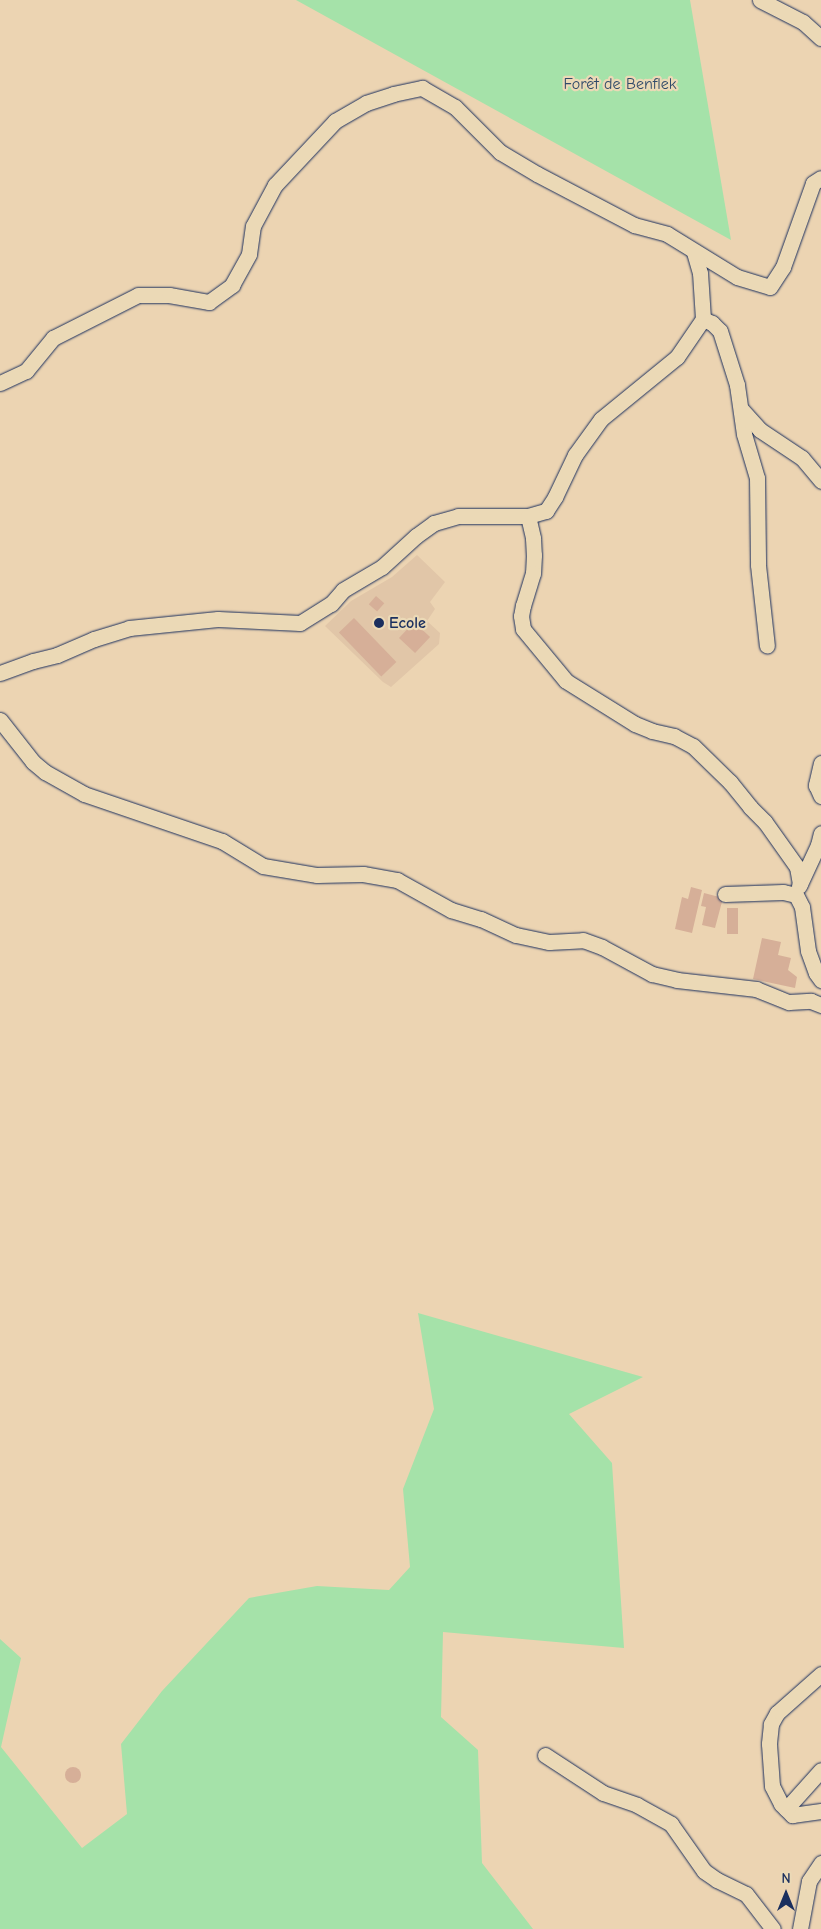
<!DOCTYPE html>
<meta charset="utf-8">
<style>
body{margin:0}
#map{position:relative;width:821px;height:1929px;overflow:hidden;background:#ecd4b2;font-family:"Comic Neue",sans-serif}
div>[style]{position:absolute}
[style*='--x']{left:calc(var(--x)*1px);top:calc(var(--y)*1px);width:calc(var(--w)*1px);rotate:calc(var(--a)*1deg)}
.built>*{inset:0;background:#e1c6a8}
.green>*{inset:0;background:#a5e2a9}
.building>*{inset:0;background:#d6af98;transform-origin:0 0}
.round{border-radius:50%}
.roads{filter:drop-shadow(0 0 1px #1b2f5e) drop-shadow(0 0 1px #1b2f5e)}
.minor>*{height:15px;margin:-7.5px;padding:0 7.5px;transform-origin:7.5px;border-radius:7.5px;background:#ebd9b6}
.dots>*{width:14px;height:14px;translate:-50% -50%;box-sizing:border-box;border:2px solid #ebd9b6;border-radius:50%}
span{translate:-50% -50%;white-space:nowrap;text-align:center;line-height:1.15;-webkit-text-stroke:4.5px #ebd9b6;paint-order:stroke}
.park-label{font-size:16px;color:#304a69}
.poi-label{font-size:16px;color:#1b2f5e;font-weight:700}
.left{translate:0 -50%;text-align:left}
.north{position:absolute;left:761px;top:1869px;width:50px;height:50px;-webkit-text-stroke:4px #ebd9b6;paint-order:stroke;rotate:0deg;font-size:14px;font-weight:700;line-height:20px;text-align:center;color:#1b2f5e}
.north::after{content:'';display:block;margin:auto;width:18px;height:22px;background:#1b2f5e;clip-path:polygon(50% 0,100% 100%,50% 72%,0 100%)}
</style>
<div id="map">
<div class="built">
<i style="clip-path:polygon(417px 555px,445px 582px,430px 602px,435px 609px,427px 621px,440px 633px,439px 644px,391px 687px,383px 682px,325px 626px,351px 601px,392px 577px)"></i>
</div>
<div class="green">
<i style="clip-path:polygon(296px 0,690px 0,731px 240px)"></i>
<i style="clip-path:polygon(418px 1313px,643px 1377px,569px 1414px,612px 1463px,624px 1648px,443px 1632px,441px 1717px,478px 1750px,482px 1863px,533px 1929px,0 1929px,0 1639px,21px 1658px,1px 1747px,82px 1848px,127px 1814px,121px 1744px,162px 1691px,249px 1598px,317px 1586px,389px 1590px,410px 1567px,403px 1489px,434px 1409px)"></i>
</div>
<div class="building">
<i style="left:376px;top:596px;width:11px;height:11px;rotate:41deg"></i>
<i style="left:354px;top:618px;width:61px;height:21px;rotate:46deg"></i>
<i style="left:414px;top:622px;width:22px;height:22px;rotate:43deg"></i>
<i style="clip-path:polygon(691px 887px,702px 890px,692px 933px,675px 929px,682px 897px,688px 899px)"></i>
<i style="clip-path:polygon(704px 893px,723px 898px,715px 928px,702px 925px,706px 907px,701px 906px)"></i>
<i style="left:727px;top:908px;width:11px;height:26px"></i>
<i style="clip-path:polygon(762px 938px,781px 942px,778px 955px,791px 958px,788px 970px,797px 977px,795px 988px,753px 979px)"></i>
<i class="round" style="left:65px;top:1767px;width:16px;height:16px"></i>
</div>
<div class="roads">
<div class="minor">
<i style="--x:760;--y:0;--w:48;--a:27.1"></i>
<i style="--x:803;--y:22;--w:24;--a:42"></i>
<i style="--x:703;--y:319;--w:10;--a:24"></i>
<i style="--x:712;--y:323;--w:11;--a:45"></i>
<i style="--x:720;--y:331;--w:57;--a:72.5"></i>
<i style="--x:737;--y:385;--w:49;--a:81.9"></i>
<i style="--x:744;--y:434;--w:46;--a:73.5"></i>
<i style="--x:757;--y:478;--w:87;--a:89.3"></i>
<i style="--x:758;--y:565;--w:81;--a:83.7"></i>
<i style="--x:0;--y:383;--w:29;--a:-25"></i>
<i style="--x:26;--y:371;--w:43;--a:-50.7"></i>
<i style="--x:53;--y:338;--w:95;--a:-26.8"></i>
<i style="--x:138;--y:295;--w:31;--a:0"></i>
<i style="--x:169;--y:295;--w:41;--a:9.9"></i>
<i style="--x:209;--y:302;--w:29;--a:-36"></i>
<i style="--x:232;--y:285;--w:35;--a:-61"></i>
<i style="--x:249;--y:254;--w:28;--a:-82"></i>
<i style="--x:253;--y:226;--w:47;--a:-61.8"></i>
<i style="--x:275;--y:185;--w:88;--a:-46.8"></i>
<i style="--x:335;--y:121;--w:36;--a:-30"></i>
<i style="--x:366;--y:103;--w:28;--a:-18"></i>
<i style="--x:393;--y:94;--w:30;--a:-12"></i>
<i style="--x:422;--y:88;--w:38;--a:30"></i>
<i style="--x:455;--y:107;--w:64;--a:45"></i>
<i style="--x:500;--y:152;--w:43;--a:30.7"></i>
<i style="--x:537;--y:174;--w:110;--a:27.7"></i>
<i style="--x:634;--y:225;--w:34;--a:15"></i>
<i style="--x:667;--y:234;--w:82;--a:31.6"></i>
<i style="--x:737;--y:277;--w:34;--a:17"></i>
<i style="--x:770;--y:287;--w:24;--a:-57"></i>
<i style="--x:783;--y:267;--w:89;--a:-70.3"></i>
<i style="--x:813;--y:183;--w:9;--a:-32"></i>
<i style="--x:742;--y:410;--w:27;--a:48"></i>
<i style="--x:760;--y:430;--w:50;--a:33.7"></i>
<i style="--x:802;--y:458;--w:30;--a:50"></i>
<i style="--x:528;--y:516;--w:23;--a:77"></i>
<i style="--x:533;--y:538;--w:17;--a:87"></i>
<i style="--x:534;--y:555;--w:18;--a:93"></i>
<i style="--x:533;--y:573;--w:34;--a:107"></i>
<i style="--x:523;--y:605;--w:11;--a:100"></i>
<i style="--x:521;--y:616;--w:13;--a:81"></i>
<i style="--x:523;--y:629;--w:67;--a:50.4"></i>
<i style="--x:566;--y:681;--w:81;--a:31.9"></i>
<i style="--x:635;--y:724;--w:18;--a:22"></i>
<i style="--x:652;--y:731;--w:23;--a:13"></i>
<i style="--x:674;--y:736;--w:21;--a:28"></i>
<i style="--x:693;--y:746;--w:52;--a:44.2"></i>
<i style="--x:730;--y:782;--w:32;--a:51"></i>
<i style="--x:750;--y:807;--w:21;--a:45"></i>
<i style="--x:765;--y:822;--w:55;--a:54.6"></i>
<i style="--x:797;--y:867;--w:17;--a:80"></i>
<i style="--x:0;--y:673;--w:35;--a:-20"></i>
<i style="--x:33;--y:661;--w:25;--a:-14"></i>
<i style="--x:57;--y:655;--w:40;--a:-23.4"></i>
<i style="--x:94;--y:639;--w:37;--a:-17"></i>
<i style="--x:129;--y:628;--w:89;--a:-5.8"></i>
<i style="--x:218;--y:619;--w:82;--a:2.8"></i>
<i style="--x:300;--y:623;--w:36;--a:-32"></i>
<i style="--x:331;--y:604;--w:18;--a:-49"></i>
<i style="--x:343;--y:590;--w:45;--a:-30.5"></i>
<i style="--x:382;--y:567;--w:46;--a:-42.4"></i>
<i style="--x:416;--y:536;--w:22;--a:-36"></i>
<i style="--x:434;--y:523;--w:25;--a:-16"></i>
<i style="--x:458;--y:516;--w:70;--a:0"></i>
<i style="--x:528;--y:516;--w:19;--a:-16"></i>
<i style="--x:546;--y:511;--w:17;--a:-57"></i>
<i style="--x:555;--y:497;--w:47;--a:-64.5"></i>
<i style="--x:575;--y:455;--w:44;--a:-54.2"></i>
<i style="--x:601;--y:419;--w:98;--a:-39.2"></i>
<i style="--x:677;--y:357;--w:46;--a:-55.6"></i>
<i style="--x:703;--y:319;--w:46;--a:-93.7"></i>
<i style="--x:700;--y:273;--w:22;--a:-106"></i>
<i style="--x:0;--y:720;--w:53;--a:51.8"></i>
<i style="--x:33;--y:762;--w:16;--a:40"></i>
<i style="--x:45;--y:772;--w:45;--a:29.4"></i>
<i style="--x:84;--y:794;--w:146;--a:18.8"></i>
<i style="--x:222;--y:841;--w:48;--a:31.4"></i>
<i style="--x:263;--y:866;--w:55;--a:9.5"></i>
<i style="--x:317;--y:875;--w:46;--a:-1.2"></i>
<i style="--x:363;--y:874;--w:35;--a:10"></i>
<i style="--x:397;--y:880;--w:62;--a:29.1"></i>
<i style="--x:451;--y:910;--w:31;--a:17"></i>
<i style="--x:481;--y:919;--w:38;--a:25"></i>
<i style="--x:516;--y:935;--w:34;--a:12"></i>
<i style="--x:549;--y:942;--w:34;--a:-3"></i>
<i style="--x:583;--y:940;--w:20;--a:20"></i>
<i style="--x:602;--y:947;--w:57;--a:28.4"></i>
<i style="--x:652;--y:974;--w:26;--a:13"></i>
<i style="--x:677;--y:980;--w:80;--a:6.5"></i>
<i style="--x:756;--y:989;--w:35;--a:22"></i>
<i style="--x:789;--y:1002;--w:22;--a:-3"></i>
<i style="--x:811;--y:1001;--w:11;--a:22"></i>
<i style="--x:821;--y:763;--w:23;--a:103"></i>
<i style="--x:816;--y:785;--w:12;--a:66"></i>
<i style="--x:799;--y:886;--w:45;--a:-65.1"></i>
<i style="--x:818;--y:845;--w:12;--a:-76"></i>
<i style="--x:725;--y:894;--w:58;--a:-2"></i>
<i style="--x:783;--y:892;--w:13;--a:13"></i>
<i style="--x:796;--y:895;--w:13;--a:63"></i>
<i style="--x:802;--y:907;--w:44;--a:82.2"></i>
<i style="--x:808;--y:951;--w:23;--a:70"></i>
<i style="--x:816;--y:973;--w:9;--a:54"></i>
<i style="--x:821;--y:1674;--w:59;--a:138.4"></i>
<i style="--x:777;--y:1713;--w:13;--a:119"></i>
<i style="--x:771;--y:1724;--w:20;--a:96"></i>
<i style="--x:769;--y:1744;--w:42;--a:85.9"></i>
<i style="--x:772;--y:1786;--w:20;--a:63"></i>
<i style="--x:781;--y:1804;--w:16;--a:45"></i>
<i style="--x:792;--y:1815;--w:29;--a:-8"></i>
<i style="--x:545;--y:1755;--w:69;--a:33.2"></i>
<i style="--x:603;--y:1793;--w:36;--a:19"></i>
<i style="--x:637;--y:1805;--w:39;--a:29"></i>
<i style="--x:671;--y:1824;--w:57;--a:54.9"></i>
<i style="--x:704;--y:1871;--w:16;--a:35"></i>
<i style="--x:717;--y:1880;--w:32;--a:26"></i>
<i style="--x:746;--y:1894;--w:44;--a:52.4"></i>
<i style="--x:786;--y:1809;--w:52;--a:-48.1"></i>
<i style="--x:800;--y:1929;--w:49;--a:-79.4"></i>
<i style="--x:809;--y:1881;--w:22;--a:-56"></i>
</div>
</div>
<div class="dots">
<i style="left:379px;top:623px;background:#1b2f5e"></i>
</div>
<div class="park-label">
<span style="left:620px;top:84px">Forêt de Benflek</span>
</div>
<div class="poi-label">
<span class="left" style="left:389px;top:623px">Ecole</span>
</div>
<div class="north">N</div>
</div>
